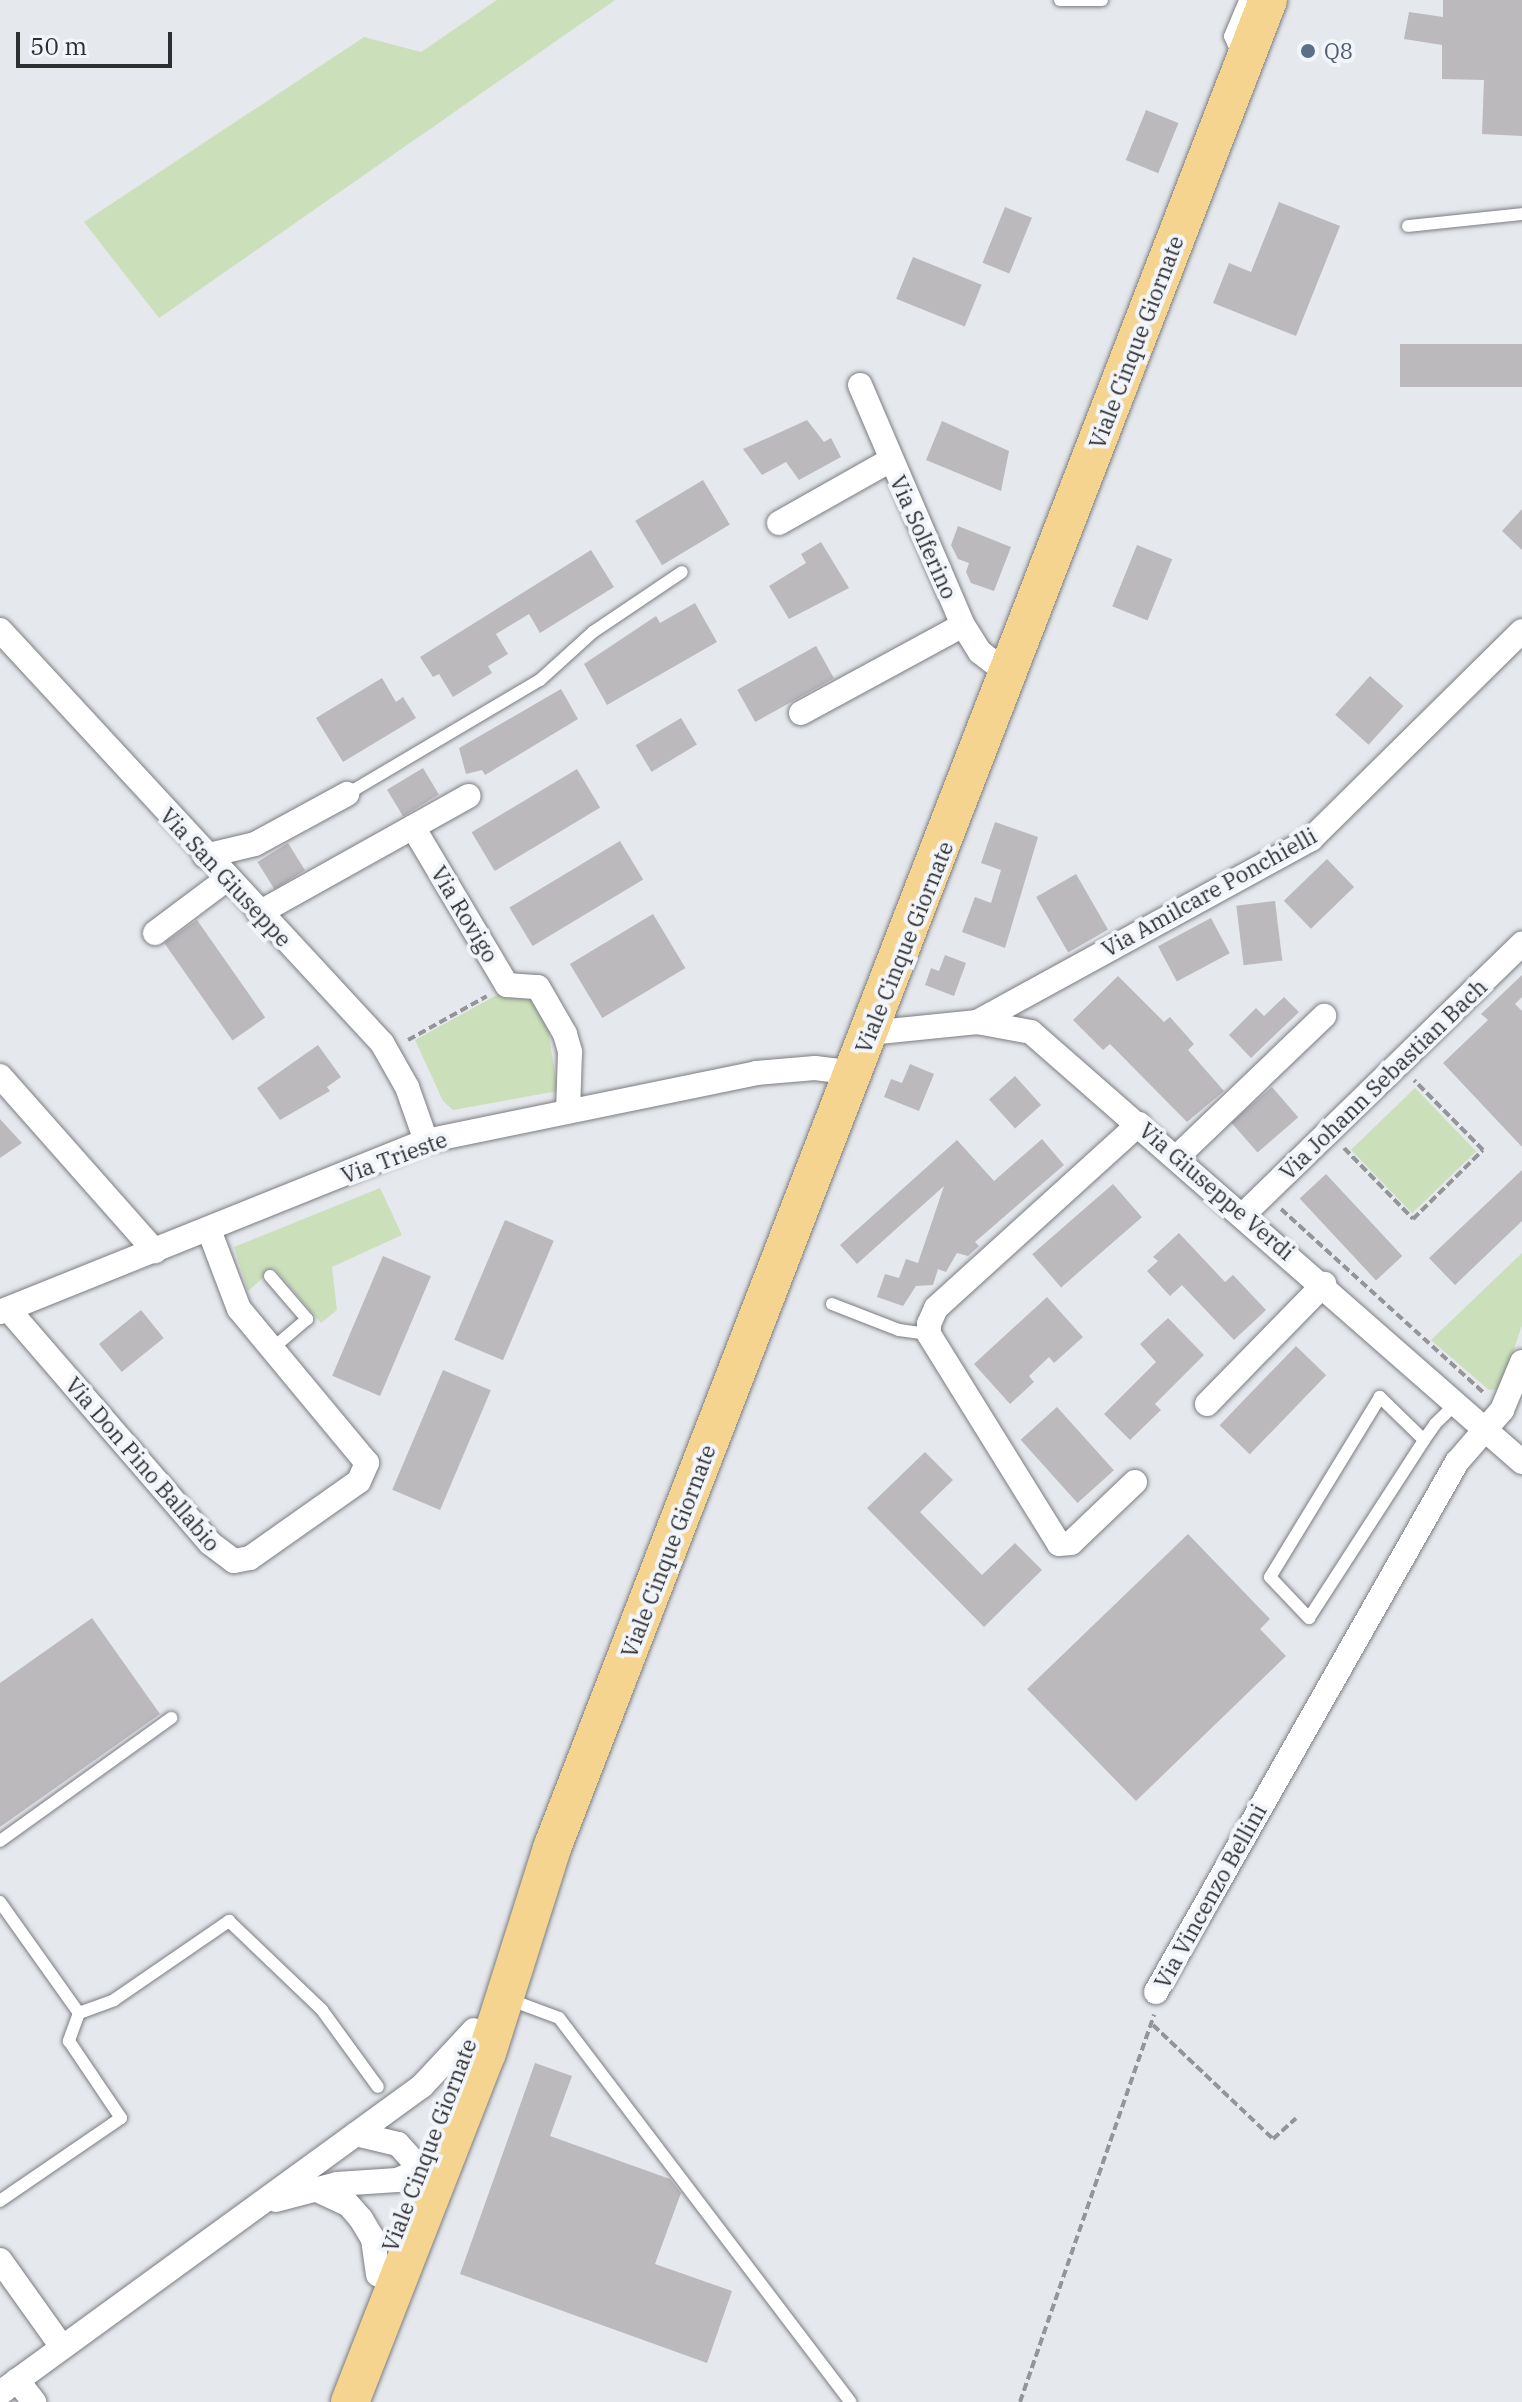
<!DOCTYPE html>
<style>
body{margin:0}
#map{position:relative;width:1522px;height:2402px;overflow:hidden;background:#e5e8ec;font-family:"IBM Plex Serif",serif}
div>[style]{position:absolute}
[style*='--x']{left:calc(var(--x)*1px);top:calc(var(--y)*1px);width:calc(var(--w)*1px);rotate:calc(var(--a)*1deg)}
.green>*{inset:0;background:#cbe0ba;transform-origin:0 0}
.building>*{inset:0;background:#bcb9bd;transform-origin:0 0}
.path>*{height:4px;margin-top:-2px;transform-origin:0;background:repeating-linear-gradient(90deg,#939598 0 8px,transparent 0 12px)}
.roads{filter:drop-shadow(0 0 2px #7b7d81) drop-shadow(0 0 2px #7b7d81)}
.lane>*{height:12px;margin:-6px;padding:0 6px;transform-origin:6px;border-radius:6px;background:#fff}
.street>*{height:24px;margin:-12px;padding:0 12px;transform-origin:12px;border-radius:12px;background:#fff}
.primary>*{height:38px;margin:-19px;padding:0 19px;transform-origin:19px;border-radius:19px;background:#f4d48e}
.dots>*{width:22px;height:22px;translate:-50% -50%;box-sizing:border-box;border:4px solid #f2f5fa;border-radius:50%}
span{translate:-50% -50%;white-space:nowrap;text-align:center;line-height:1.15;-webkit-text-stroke:8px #f2f5fa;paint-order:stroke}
.service-label{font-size:22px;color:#4e5e75}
.left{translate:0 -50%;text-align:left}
.street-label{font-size:22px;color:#2e2f31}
.scale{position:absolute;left:16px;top:32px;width:156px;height:36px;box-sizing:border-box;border:4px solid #2e2f31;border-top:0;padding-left:10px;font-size:24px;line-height:28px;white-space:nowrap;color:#2e2f31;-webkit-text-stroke:6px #f2f5fa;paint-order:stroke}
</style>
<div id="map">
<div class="green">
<i style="clip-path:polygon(497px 0,615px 0,159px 318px,84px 222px,364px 37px,421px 52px)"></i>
<i style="clip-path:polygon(506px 990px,534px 992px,555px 1026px,549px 1037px,558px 1091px,453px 1110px,443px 1101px,415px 1040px)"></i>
<i style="left:1415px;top:1088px;width:88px;height:89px;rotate:46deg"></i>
<i style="clip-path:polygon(380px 1188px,402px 1235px,332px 1267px,337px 1310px,321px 1323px,274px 1268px,248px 1291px,234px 1247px)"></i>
<i style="clip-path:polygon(1522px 1253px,1522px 1325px,1501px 1389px,1489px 1390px,1431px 1340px)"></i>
</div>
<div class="building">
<i style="clip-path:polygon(1443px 0,1522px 0,1522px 136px,1482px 134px,1484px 80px,1442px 79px,1442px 45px,1404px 39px,1409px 12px,1443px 17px)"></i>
<i style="left:1146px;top:110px;width:35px;height:54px;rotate:22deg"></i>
<i style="clip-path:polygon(1279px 202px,1340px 226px,1296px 336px,1213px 303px,1229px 263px,1251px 272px)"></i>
<i style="left:1005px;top:207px;width:29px;height:60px;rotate:22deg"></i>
<i style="left:913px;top:257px;width:74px;height:45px;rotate:22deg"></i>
<i style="left:1522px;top:344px;width:43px;height:122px;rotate:90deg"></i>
<i style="clip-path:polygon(807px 420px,824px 442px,831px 438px,841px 457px,799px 480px,786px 462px,762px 475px,743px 449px)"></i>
<i style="clip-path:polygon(942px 421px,1009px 451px,1001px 491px,926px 460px)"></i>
<i style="left:703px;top:480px;width:52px;height:79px;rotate:59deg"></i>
<i style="clip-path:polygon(1522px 509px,1522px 550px,1502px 531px)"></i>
<i style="clip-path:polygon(958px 526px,1011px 547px,994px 591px,971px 583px,966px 572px,969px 563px,958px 559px,951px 545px)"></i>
<i style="clip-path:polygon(821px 542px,849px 588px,789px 619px,769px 586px,806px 563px,801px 554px)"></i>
<i style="left:1137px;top:545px;width:38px;height:66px;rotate:22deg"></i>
<i style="clip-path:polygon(591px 550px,614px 587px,540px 633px,529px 614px,496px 634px,508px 654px,488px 666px,492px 673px,453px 697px,439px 674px,433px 677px,420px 657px)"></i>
<i style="clip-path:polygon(695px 603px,717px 642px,607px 705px,584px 664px,656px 616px,660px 623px)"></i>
<i style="left:816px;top:646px;width:37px;height:90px;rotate:61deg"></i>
<i style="left:1370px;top:676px;width:45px;height:52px;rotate:42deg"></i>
<i style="clip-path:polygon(382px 678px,396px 702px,403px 697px,416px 718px,343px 762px,316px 718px)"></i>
<i style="clip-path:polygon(561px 689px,578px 719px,485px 775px,482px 770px,466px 774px,459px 748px)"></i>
<i style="left:681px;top:718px;width:31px;height:53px;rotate:59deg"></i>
<i style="left:423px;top:768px;width:31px;height:42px;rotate:59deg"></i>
<i style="left:577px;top:769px;width:45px;height:123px;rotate:59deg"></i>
<i style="clip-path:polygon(995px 822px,1038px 837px,1005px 948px,962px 932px,975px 897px,991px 903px,1001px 870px,981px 863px)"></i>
<i style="left:620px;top:841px;width:45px;height:129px;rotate:59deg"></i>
<i style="left:288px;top:843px;width:32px;height:36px;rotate:58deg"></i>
<i style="left:1327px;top:859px;width:39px;height:60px;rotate:46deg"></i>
<i style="left:1076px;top:874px;width:64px;height:46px;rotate:60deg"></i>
<i style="left:1275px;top:901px;width:60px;height:39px;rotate:83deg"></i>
<i style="left:653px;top:914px;width:63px;height:97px;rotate:59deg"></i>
<i style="left:1211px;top:918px;width:40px;height:60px;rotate:62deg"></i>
<i style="left:197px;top:920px;width:119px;height:40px;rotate:55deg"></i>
<i style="clip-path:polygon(945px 955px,966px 963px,954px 996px,925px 985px,931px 968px,939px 971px)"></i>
<i style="clip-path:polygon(1522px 975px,1522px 997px,1515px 1004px,1522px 1011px,1522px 1147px,1443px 1063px,1488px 1020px,1481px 1014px)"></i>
<i style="clip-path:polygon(1118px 976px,1164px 1022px,1170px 1017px,1194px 1044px,1188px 1050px,1224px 1091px,1187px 1122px,1110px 1044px,1103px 1050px,1073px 1020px)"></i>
<i style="clip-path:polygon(1284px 997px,1299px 1012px,1251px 1058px,1229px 1035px,1256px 1008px,1264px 1016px)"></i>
<i style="clip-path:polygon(318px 1045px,341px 1077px,327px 1087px,330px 1091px,280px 1120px,257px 1088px)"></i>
<i style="clip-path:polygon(910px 1064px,934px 1074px,919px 1111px,884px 1097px,891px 1079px,902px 1083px)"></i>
<i style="left:1015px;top:1076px;width:39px;height:35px;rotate:48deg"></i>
<i style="left:1272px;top:1087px;width:40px;height:54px;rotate:49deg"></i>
<i style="clip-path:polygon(0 1119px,22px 1143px,0 1158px)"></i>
<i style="clip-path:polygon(1042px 1139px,1064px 1165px,975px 1242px,979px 1246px,968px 1256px,957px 1253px,946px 1272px,938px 1269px,933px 1285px,916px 1286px,903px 1306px,877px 1297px,885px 1274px,899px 1278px,906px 1259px,918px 1263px,944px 1186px,857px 1264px,840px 1245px,957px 1140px,994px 1181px)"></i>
<i style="clip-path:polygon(1522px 1170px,1522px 1221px,1455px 1285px,1429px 1258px)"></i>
<i style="left:1326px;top:1174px;width:112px;height:36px;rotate:47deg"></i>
<i style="left:1113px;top:1184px;width:44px;height:107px;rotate:49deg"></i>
<i style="left:505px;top:1220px;width:53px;height:130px;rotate:23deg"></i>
<i style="clip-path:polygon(1179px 1233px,1225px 1282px,1233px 1275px,1266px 1310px,1234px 1340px,1182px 1285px,1170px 1296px,1147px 1271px,1158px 1261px,1153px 1257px)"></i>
<i style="left:383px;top:1256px;width:52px;height:130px;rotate:23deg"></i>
<i style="clip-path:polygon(1047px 1297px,1083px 1337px,1054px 1363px,1049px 1357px,1029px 1376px,1034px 1382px,1010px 1404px,974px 1364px)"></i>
<i style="left:141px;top:1310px;width:36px;height:54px;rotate:51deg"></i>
<i style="clip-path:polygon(1168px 1318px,1204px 1355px,1155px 1404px,1161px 1410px,1130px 1440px,1104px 1414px,1156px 1362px,1140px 1344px)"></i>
<i style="left:1296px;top:1346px;width:42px;height:110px;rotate:44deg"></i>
<i style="left:443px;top:1370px;width:52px;height:130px;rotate:23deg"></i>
<i style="left:1057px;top:1407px;width:85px;height:49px;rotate:48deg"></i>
<i style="clip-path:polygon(925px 1452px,953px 1480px,920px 1512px,982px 1575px,1015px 1543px,1042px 1570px,984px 1627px,867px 1508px)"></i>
<i style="clip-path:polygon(1188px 1534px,1270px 1619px,1260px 1629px,1286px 1656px,1136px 1801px,1027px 1689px)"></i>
<i style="clip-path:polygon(92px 1618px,160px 1714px,0 1827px,0 1683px)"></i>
<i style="clip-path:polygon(535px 2063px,572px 2076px,550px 2136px,670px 2179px,681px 2193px,655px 2264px,732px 2291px,707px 2363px,460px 2274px)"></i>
</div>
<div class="path">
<i style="--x:408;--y:1040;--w:90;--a:-29.1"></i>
<i style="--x:1344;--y:1148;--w:99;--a:45.8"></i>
<i style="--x:1413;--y:1219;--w:98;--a:-44.6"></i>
<i style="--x:1483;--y:1150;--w:98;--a:-134.6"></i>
<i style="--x:1281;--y:1209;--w:275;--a:42.2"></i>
<i style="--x:1153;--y:2025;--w:166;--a:43.5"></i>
<i style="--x:1273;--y:2139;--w:31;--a:-42"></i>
<i style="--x:1020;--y:2402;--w:410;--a:-70.9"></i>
</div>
<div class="roads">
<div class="lane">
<i style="--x:1060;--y:0;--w:42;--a:0"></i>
<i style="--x:1237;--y:52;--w:17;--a:-114"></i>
<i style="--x:1230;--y:36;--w:39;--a:-67"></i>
<i style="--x:1408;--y:226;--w:115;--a:-6"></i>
<i style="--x:347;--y:794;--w:224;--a:-30.6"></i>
<i style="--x:540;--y:680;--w:72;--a:-42.2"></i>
<i style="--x:593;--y:632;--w:107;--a:-34"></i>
<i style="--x:270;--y:1276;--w:57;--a:49.3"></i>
<i style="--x:307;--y:1319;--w:45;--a:139.5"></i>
<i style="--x:832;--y:1304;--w:72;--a:21.2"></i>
<i style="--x:899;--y:1330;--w:30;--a:8"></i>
<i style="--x:1424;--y:1440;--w:62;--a:-135.7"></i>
<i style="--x:1380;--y:1397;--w:211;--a:121.4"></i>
<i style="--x:1270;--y:1577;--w:57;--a:46.4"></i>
<i style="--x:1309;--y:1618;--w:212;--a:-57.1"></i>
<i style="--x:1424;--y:1440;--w:19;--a:-55"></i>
<i style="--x:1435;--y:1424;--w:30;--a:-44"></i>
<i style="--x:0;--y:1841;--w:211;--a:-35.7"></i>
<i style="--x:0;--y:1902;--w:136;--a:54.6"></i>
<i style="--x:79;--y:2013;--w:30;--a:110"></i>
<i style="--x:69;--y:2041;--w:93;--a:56"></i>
<i style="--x:121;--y:2118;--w:147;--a:145.6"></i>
<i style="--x:508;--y:1999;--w:54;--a:20.4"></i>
<i style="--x:559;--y:2018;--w:482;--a:52.8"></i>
<i style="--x:79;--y:2013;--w:37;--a:-20"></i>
<i style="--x:114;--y:2000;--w:140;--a:-34.5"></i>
<i style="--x:229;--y:1921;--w:129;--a:43.7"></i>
<i style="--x:322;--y:2010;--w:95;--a:54"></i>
</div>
<div class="street">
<i style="--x:860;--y:385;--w:261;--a:66.8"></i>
<i style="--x:963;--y:625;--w:32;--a:58"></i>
<i style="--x:980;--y:652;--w:36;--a:38"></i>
<i style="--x:779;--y:523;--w:129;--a:-29.4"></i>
<i style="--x:0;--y:630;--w:563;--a:47.23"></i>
<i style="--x:382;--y:1043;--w:51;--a:60.4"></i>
<i style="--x:407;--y:1087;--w:57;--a:70.6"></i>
<i style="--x:801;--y:713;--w:184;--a:-28.5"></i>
<i style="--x:413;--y:827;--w:184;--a:59.3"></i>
<i style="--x:507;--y:985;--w:31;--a:4"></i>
<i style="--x:538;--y:987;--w:54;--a:60.1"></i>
<i style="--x:565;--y:1034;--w:19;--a:74"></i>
<i style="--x:570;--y:1052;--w:59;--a:91.9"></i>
<i style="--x:205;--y:856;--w:51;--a:-13.5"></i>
<i style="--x:255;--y:844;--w:105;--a:-28.5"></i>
<i style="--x:259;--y:913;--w:240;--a:-29.2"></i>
<i style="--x:155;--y:933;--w:90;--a:-36.9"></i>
<i style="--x:977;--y:1022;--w:381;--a:-28.7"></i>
<i style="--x:1311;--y:839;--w:296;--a:-44.6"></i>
<i style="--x:869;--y:1033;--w:109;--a:-5.8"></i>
<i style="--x:977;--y:1022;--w:55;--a:10.5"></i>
<i style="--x:1031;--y:1032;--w:653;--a:41.21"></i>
<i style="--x:0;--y:1076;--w:234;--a:48.5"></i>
<i style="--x:1177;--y:1157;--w:204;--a:-43.8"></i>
<i style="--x:1244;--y:1214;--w:388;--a:-44.2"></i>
<i style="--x:8;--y:1309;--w:309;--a:49.2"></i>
<i style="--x:210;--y:1543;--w:30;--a:37"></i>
<i style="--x:234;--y:1561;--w:16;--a:-11"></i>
<i style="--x:250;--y:1558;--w:133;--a:-35.2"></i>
<i style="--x:359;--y:1481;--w:20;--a:-66"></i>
<i style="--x:367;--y:1463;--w:200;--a:-129.7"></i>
<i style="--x:239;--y:1309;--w:85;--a:-110.8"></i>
<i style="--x:0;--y:1312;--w:459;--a:-21.9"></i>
<i style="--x:426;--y:1141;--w:337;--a:-11.6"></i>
<i style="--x:756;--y:1073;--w:59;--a:-4.8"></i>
<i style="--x:815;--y:1068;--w:39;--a:7"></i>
<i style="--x:1207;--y:1404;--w:168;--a:-45.7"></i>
<i style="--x:1135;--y:1482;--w:88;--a:136.4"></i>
<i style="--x:1071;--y:1543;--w:12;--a:175"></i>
<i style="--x:1059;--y:1544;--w:247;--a:-121.8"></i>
<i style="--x:929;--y:1334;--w:10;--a:-90"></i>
<i style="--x:929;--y:1324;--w:17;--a:-66"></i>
<i style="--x:936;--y:1308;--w:274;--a:-42.2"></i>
<i style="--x:1156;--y:1992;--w:610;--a:-60.41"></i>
<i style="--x:1457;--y:1462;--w:69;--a:-49.1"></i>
<i style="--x:1502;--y:1410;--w:52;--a:-67.4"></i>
<i style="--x:356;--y:2134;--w:43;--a:13.4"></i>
<i style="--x:398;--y:2144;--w:24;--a:48"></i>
<i style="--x:414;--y:2162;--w:26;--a:72"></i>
<i style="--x:313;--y:2188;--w:38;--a:25"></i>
<i style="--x:348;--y:2204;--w:20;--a:49"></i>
<i style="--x:361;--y:2219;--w:23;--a:59"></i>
<i style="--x:373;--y:2239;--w:36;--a:82"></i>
<i style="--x:276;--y:2200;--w:63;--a:-14.7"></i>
<i style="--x:337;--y:2184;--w:60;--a:-3.8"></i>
<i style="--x:397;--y:2180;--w:39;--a:-23"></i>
<i style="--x:433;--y:2165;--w:17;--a:-65"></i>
<i style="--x:0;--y:2260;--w:107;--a:54.5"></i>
<i style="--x:17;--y:2380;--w:28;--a:52"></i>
<i style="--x:0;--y:2393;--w:522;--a:-36.04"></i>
<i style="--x:422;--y:2086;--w:76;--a:-47.1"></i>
</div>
<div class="primary">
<i style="--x:350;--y:2402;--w:375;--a:-68.6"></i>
<i style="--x:487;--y:2053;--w:215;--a:-72.4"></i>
<i style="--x:552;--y:1848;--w:1982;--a:-68.82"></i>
</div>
</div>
<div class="dots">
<i style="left:1308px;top:51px;background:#5c6f8a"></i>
</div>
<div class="service-label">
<span class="left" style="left:1324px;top:51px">Q8</span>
</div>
<div class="street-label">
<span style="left:1136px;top:342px;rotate:-69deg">Viale Cinque Giornate</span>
<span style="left:924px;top:537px;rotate:66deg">Via Solferino</span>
<span style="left:226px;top:877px;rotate:47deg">Via San Giuseppe</span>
<span style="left:1209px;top:892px;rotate:-29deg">Via Amilcare Ponchielli</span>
<span style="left:465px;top:914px;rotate:59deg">Via Rovigo</span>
<span style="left:904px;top:947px;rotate:-68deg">Viale Cinque Giornate</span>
<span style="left:1383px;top:1079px;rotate:-44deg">Via Johann Sebastian Bach</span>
<span style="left:394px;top:1157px;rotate:-20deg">Via Trieste</span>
<span style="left:1217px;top:1191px;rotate:41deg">Via Giuseppe Verdi</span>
<span style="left:143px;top:1464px;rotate:49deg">Via Don Pino Ballabio</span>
<span style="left:668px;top:1551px;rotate:-69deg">Viale Cinque Giornate</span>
<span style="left:1210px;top:1896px;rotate:-61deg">Via Vincenzo Bellini</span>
<span style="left:429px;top:2145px;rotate:-69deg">Viale Cinque Giornate</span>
</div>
<div class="scale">50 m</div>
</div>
